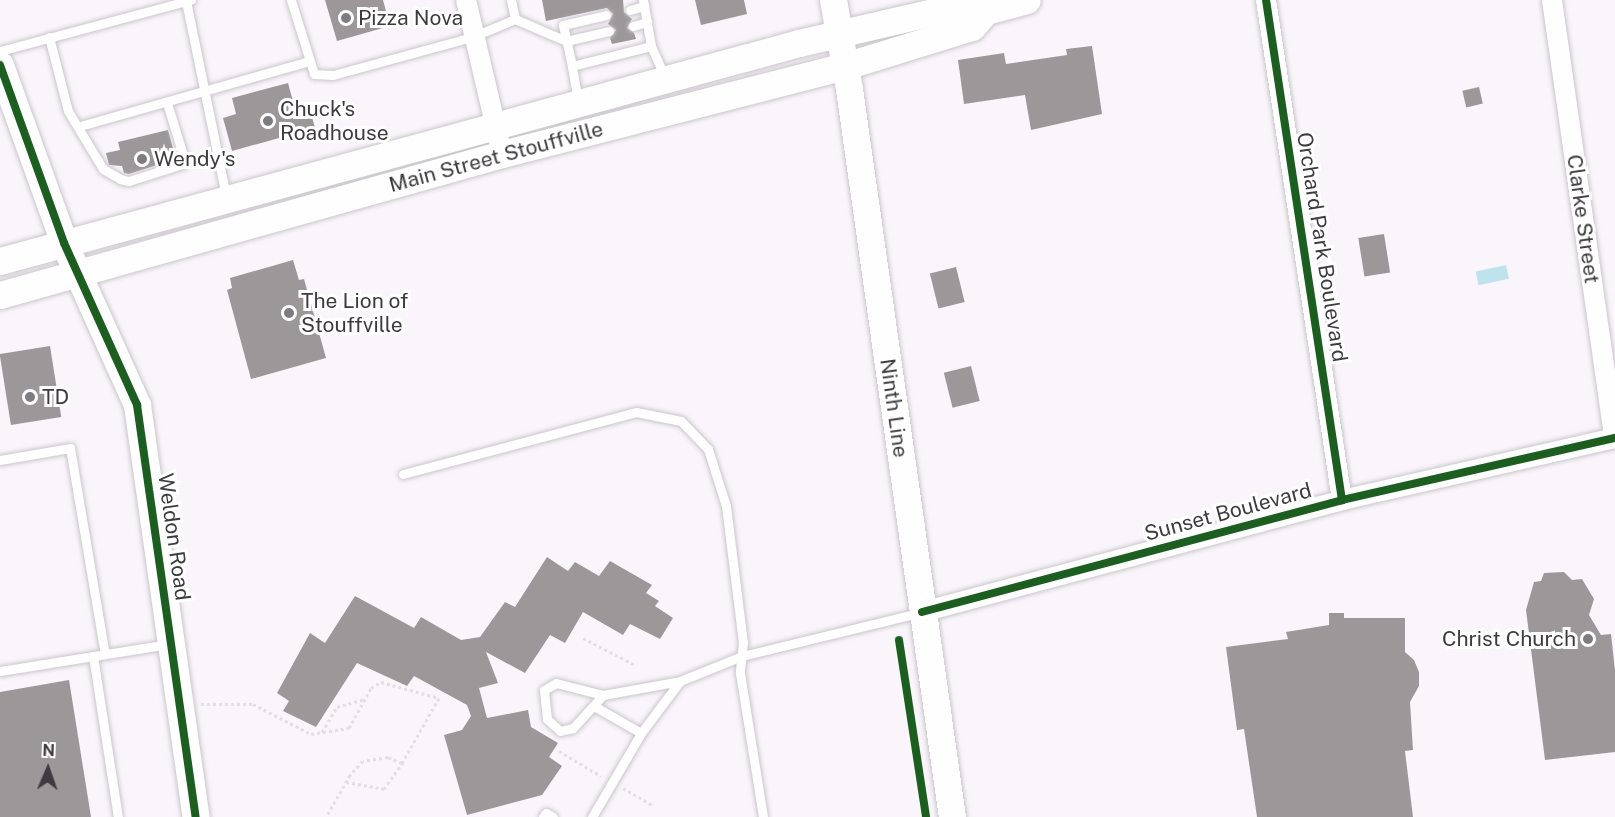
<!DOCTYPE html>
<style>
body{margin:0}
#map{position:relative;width:1615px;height:817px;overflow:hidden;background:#f9f5fb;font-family:"Public Sans",sans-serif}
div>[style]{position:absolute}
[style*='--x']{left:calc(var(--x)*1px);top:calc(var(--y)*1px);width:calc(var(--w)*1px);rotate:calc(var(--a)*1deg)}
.water>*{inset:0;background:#bee3ec;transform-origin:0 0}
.building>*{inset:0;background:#9c989a;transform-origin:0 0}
.path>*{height:3px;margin-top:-1.5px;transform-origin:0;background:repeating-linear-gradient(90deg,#e0dfe1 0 3px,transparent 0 6px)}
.roads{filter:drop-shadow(0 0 2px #cac6cb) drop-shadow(0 0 2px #cac6cb)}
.lane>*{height:9px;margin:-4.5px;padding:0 4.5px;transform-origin:4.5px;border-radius:4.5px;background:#fefefe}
.street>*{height:20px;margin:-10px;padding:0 10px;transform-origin:10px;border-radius:10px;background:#fefefe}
.secondary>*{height:27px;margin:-13.5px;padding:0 13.5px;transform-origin:13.5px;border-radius:13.5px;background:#fefefe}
.cycleway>*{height:8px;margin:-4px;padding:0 4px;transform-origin:4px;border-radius:4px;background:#1b5e20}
.dots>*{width:16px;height:16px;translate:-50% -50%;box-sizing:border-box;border:3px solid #fff;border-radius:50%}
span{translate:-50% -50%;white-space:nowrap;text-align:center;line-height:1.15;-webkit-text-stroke:6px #fff;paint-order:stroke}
.poi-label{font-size:21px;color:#3e3b3f}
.left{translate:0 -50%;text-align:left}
.right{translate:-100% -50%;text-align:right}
.street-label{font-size:21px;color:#3e3b3f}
.north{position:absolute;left:18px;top:739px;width:60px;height:60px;-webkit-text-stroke:4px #fff;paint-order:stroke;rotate:2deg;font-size:16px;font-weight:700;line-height:24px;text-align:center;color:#3e3b3f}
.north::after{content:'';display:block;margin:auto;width:21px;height:27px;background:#3e3b3f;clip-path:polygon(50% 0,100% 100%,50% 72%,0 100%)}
</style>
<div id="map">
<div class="water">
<i style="left:1506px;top:265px;width:14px;height:31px;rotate:78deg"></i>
</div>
<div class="building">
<i style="clip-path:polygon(325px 0,383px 0,390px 26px,337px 41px)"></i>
<i style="clip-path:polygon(542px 0,623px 0,624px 12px,632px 19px,627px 28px,634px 33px,636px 39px,612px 44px,610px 38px,616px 30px,608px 24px,613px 14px,607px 8px,546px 21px)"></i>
<i style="clip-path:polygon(695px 0,744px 0,747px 14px,701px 25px)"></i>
<i style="clip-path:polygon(1092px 46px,1102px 114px,1031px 130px,1025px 95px,964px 104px,958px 60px,1004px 53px,1006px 64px,1067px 55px,1066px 49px)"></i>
<i style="clip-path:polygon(288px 83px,295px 109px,309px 106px,315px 128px,232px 151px,223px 118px,236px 114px,232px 98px)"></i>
<i style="left:1479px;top:87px;width:17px;height:17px;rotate:77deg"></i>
<i style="clip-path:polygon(168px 130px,176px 159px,129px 174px,124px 173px,122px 166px,109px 165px,106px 153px,120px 150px,118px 142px)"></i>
<i style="left:1384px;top:234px;width:39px;height:26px;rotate:81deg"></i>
<i style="clip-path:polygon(293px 260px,299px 280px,304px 279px,326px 358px,251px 379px,227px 290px,232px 288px,230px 278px)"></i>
<i style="left:956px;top:267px;width:36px;height:27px;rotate:76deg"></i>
<i style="left:50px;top:346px;width:72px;height:51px;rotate:81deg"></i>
<i style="left:971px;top:366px;width:36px;height:28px;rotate:76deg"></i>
<i style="clip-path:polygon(547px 557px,568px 571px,575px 562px,599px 576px,610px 561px,652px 585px,646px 593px,659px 601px,655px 606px,673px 618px,660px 639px,630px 624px,623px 635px,583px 612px,565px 643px,550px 635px,525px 673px,486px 652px,498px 683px,479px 688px,487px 718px,528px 710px,531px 727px,558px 743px,549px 757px,562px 766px,542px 795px,467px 815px,444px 735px,462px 730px,471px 716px,467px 705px,414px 676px,407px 686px,357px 663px,316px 727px,283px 711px,289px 701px,277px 693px,310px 633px,325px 643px,355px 596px,414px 628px,421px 617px,461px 640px,480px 637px,505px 602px,515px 607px)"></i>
<i style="clip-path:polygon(1564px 572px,1572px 580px,1582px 579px,1594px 599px,1589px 615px,1601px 635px,1611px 634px,1615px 670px,1615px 752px,1545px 760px,1526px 610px,1534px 582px,1541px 581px,1544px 573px)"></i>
<i style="clip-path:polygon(1329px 613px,1344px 613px,1344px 618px,1405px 618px,1405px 652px,1414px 660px,1419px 672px,1419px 686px,1410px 702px,1413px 750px,1405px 751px,1413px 817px,1257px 817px,1244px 729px,1237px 730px,1226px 647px,1288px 639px,1286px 632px,1329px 625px)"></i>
<i style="clip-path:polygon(69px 680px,91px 817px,0 817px,0 692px)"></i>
</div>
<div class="path">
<i style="--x:583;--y:638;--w:59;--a:27.4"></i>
<i style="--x:201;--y:704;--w:52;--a:0"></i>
<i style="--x:253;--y:704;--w:65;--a:27.3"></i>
<i style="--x:311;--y:734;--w:38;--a:-9"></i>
<i style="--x:349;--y:728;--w:46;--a:-61.2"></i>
<i style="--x:371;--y:688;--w:12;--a:-31"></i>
<i style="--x:381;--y:682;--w:60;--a:15.4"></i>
<i style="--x:439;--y:698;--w:75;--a:119.6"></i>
<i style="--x:402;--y:763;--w:15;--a:-157"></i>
<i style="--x:388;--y:757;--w:25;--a:171"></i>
<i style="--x:363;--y:761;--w:19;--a:133"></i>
<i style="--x:350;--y:775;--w:48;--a:119.7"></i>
<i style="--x:322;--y:732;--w:29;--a:-59"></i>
<i style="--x:337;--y:707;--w:29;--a:-16"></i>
<i style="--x:559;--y:751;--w:49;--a:30.8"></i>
<i style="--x:346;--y:782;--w:39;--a:10"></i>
<i style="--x:384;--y:789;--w:32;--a:-55"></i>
<i style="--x:623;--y:788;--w:34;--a:30"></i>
</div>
<div class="roads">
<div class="lane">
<i style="--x:291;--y:0;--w:77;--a:72.7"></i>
<i style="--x:314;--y:74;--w:19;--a:3"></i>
<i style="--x:333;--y:75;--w:144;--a:-15.3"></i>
<i style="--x:472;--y:37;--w:47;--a:-22.7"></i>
<i style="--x:515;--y:19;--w:56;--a:23.3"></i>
<i style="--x:566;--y:41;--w:44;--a:-13.1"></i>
<i style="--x:511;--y:0;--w:19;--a:78"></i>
<i style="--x:643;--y:0;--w:47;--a:80.1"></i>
<i style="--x:186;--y:1;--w:199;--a:78.4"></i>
<i style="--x:630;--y:10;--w:15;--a:-16"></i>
<i style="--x:633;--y:26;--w:15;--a:-16"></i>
<i style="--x:49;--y:37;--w:76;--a:75.6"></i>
<i style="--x:68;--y:111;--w:68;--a:58.9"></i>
<i style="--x:103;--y:169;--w:20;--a:30"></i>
<i style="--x:120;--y:179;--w:9;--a:13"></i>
<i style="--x:129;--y:181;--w:56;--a:-17.8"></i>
<i style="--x:182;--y:164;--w:9;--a:-84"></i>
<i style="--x:183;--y:155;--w:54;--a:-107.1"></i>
<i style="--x:0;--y:51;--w:198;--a:-15"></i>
<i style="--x:572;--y:66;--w:42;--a:-102.4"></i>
<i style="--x:563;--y:25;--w:44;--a:-13.1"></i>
<i style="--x:578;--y:101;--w:36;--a:-100"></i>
<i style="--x:572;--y:66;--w:81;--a:-14.2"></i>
<i style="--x:651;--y:46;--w:35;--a:66"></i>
<i style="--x:80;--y:126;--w:238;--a:-15.8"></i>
<i style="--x:0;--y:460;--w:71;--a:-9.7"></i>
<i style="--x:70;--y:448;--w:209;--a:80.4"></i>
<i style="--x:403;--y:474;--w:241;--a:-14.9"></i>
<i style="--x:636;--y:412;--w:46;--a:11.3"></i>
<i style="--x:681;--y:421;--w:39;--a:46"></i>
<i style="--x:708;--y:449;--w:60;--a:72.5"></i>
<i style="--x:726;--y:506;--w:137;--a:82.9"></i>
<i style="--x:743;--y:642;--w:31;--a:96"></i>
<i style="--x:740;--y:673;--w:146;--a:80.9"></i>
<i style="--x:93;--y:656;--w:163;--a:81.2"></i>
<i style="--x:0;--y:671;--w:171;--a:-9.1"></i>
<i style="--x:603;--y:695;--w:45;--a:132.3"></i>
<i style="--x:573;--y:728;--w:13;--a:167"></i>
<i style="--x:560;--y:731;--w:18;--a:-137"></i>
<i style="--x:547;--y:719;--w:29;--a:-96"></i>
<i style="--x:544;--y:690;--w:14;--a:-30"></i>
<i style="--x:556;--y:683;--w:49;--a:14.3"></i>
<i style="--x:603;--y:695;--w:78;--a:-10.3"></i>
<i style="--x:594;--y:706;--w:54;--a:29.9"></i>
<i style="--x:543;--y:817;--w:5;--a:-53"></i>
<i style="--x:546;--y:813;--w:8;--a:30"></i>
<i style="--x:592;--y:817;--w:97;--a:-59.7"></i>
<i style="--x:641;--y:733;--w:65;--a:-53.1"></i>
<i style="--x:680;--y:681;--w:67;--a:-22"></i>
<i style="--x:742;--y:656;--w:182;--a:-13.7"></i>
</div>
<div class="street">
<i style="--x:466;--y:0;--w:158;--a:76.8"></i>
<i style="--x:1266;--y:0;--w:506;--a:81.36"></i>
<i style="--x:1552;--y:0;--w:442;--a:81.9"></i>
<i style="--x:922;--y:612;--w:435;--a:-14.9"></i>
<i style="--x:1342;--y:500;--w:280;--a:-12.8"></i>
</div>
<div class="secondary">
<i style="--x:833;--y:0;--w:90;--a:79.8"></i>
<i style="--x:849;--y:89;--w:735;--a:81.95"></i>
<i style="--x:0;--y:65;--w:189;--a:70.2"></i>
<i style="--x:64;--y:243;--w:178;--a:65.7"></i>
<i style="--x:137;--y:405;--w:416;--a:81.9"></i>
<i style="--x:0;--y:261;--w:828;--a:-15.26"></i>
<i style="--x:799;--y:43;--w:168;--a:-13"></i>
<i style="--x:963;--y:5;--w:24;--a:15"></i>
<i style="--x:986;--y:11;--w:42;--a:-15"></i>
<i style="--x:0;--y:295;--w:521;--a:-15.69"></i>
<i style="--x:502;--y:154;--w:354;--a:-14.4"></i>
<i style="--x:845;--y:66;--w:133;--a:-17.1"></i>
<i style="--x:972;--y:27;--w:21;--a:-49"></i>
</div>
</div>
<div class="cycleway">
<i style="--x:1266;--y:0;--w:506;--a:81.36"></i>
<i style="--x:0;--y:65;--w:189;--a:70.2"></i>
<i style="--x:64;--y:243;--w:178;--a:65.7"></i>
<i style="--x:137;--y:405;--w:416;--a:81.9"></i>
<i style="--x:922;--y:612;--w:435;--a:-14.9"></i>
<i style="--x:1342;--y:500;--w:280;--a:-12.8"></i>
<i style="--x:899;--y:640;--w:179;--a:81.3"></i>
</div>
<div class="dots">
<i style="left:346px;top:18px;background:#7f7c81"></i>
<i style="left:268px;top:121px;background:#7f7c81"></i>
<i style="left:142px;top:159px;background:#7f7c81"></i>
<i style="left:289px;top:313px;background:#7f7c81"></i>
<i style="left:30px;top:397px;background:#7f7c81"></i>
<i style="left:1588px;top:639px;background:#7f7c81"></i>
</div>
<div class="poi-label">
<span class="left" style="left:358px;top:18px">Pizza Nova</span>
<span class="left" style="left:280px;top:121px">Chuck's<br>Roadhouse</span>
<span class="left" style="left:154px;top:159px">Wendy's</span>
<span class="left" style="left:301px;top:313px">The Lion of<br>Stouffville</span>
<span class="left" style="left:42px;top:397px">TD</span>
<span class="right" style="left:1576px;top:639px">Christ Church</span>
</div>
<div class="street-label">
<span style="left:496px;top:157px;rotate:-15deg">Main Street Stouffville</span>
<span style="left:1583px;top:219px;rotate:82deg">Clarke Street</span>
<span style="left:1322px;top:247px;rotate:81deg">Orchard Park Boulevard</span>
<span style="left:894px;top:408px;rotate:82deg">Ninth Line</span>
<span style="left:1228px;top:512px;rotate:-15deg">Sunset Boulevard</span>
<span style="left:174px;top:537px;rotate:82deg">Weldon Road</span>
</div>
<div class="north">N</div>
</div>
